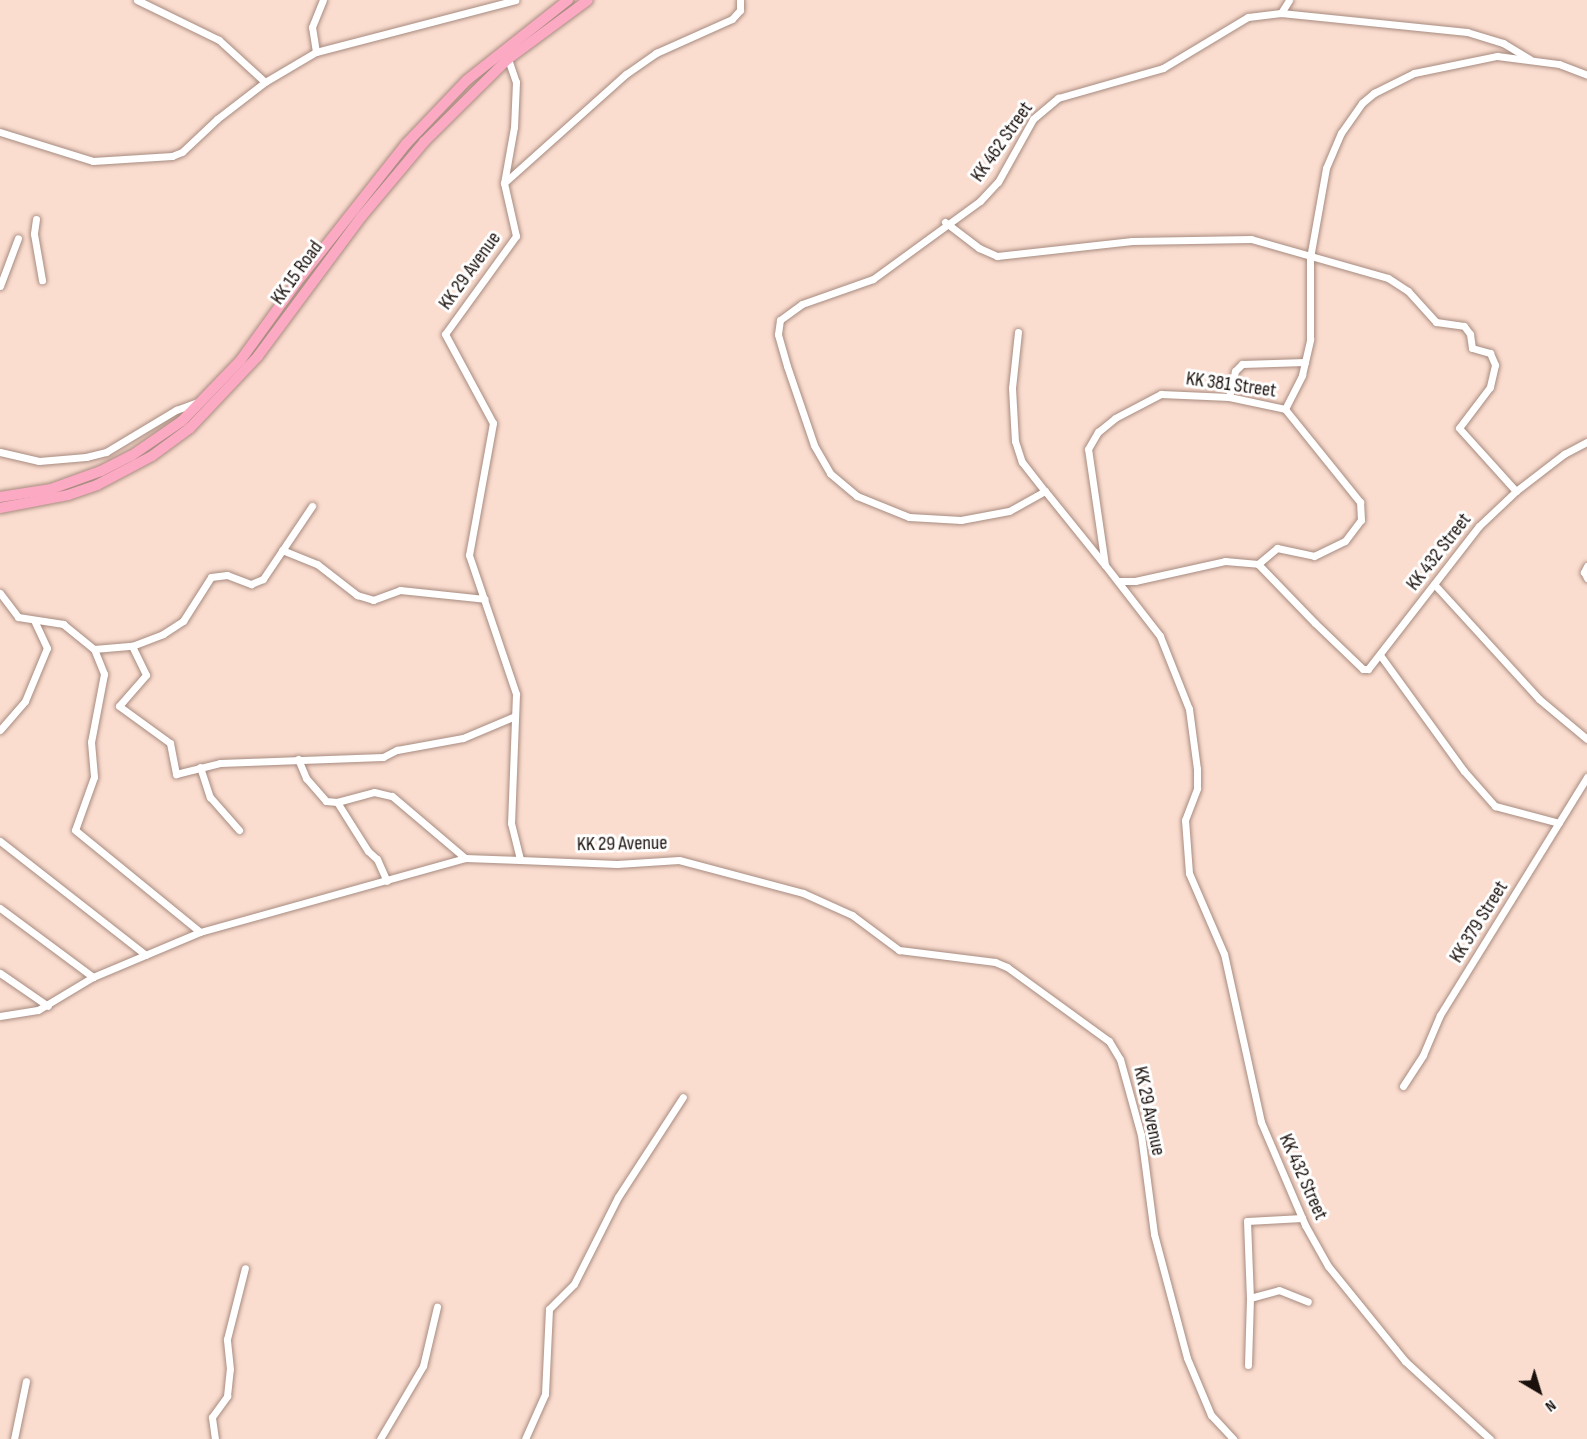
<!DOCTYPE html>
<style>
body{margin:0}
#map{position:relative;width:1587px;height:1439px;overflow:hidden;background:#fbddd0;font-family:"Sofia Sans Condensed",sans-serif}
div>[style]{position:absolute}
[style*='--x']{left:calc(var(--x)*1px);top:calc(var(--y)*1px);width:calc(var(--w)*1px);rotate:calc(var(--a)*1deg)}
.roads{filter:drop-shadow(0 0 2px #a78b7f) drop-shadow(0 0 2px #a78b7f)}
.minor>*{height:7px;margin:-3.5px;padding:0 3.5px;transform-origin:3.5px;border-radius:3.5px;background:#fff}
.trunk>*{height:10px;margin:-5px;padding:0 5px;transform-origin:5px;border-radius:5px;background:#fcaac3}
span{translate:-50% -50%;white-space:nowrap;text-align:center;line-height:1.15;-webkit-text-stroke:6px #fff;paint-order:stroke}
.street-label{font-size:20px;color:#1a100c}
.north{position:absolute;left:1509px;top:1361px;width:60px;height:60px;-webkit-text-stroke:4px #fff;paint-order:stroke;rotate:142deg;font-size:16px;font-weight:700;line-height:24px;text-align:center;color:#1a100c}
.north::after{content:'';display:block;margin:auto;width:21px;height:27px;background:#1a100c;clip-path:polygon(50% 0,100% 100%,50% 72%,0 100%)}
</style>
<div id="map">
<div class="roads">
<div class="minor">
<i style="--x:137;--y:0;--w:91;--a:26"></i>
<i style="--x:219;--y:40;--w:62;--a:42.4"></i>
<i style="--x:1281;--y:13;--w:15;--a:-58"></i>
<i style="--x:316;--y:52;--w:25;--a:-99"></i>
<i style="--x:312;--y:27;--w:29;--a:-68"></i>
<i style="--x:508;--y:59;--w:24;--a:71"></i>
<i style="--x:516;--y:82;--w:45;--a:92.5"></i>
<i style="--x:514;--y:127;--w:57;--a:100.1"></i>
<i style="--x:504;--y:183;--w:54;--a:77.2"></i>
<i style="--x:516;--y:236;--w:121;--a:125.9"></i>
<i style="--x:445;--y:334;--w:101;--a:61.7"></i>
<i style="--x:493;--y:423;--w:134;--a:100.3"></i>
<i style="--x:469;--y:555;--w:147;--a:71.3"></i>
<i style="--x:516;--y:694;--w:129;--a:92.2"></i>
<i style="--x:511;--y:823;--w:38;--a:76"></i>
<i style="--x:520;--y:860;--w:97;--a:2.4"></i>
<i style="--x:617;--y:864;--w:62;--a:-3.7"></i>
<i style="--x:679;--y:860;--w:128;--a:14.9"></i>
<i style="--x:803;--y:893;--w:54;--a:24.2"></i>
<i style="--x:852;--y:915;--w:59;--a:36.7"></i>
<i style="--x:899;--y:950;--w:97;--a:7.1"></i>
<i style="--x:995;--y:962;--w:13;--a:23"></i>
<i style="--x:1007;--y:967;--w:126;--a:36"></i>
<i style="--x:1109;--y:1041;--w:21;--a:59"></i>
<i style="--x:1120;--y:1059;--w:79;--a:74.6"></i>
<i style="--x:1141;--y:1135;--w:100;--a:82.5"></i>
<i style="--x:1154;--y:1234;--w:128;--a:75.1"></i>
<i style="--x:1187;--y:1358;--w:62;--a:67.2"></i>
<i style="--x:1211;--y:1415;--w:33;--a:47"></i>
<i style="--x:0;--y:132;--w:97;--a:17.3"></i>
<i style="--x:93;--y:161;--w:79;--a:-3.6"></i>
<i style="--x:172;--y:156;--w:11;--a:-22"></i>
<i style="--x:182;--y:152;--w:48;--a:-43.3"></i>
<i style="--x:217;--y:119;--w:61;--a:-37.6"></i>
<i style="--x:265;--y:82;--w:59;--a:-30.5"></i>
<i style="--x:316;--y:52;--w:206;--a:-14.6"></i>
<i style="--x:504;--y:183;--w:164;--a:-41.8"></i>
<i style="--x:626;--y:74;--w:37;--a:-35"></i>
<i style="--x:656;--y:53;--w:83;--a:-24.1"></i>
<i style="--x:732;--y:19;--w:12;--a:-48"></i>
<i style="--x:740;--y:10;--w:10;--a:-90"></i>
<i style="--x:36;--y:219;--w:15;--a:98"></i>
<i style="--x:34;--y:234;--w:47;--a:80.1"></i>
<i style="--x:945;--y:222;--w:43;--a:37.4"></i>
<i style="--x:979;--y:248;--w:20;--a:24"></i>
<i style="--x:997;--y:256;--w:136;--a:-6.3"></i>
<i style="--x:1132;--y:241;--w:119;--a:-1"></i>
<i style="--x:1251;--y:239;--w:142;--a:15.9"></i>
<i style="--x:1388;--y:278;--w:24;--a:33"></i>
<i style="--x:1408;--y:291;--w:42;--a:47.9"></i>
<i style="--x:1436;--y:322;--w:28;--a:8"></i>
<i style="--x:1464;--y:326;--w:10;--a:53"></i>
<i style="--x:1470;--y:334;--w:14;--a:82"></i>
<i style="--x:1472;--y:348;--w:19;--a:16"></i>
<i style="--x:1490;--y:353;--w:13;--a:67"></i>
<i style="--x:1495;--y:365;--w:23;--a:103"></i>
<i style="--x:1490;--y:387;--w:51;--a:127.1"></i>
<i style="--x:1459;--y:428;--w:85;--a:47.9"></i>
<i style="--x:0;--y:286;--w:51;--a:-69.4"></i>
<i style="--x:1018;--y:332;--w:56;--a:96.1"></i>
<i style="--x:1012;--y:388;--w:53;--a:86.8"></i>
<i style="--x:1015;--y:441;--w:22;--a:72"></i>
<i style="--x:1022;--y:462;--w:37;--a:52"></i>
<i style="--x:1229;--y:397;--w:27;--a:-77"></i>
<i style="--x:1235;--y:371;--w:10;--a:-45"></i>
<i style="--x:1242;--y:364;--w:63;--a:-1.8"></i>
<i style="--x:0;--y:452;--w:40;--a:13"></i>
<i style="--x:39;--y:461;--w:47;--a:-4.9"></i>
<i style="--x:86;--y:457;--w:21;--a:-14"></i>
<i style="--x:106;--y:452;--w:82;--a:-31"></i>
<i style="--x:176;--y:410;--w:23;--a:-20"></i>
<i style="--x:282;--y:550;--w:38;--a:22"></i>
<i style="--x:317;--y:564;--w:51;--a:37.8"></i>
<i style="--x:357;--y:595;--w:17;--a:17"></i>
<i style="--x:373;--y:600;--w:29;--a:-20"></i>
<i style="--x:400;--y:590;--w:85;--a:6"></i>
<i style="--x:1104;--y:564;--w:94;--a:-128.9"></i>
<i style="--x:1045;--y:491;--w:41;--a:150.9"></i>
<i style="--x:1009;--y:511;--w:49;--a:169.4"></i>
<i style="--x:961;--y:520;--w:52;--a:-176.7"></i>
<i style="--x:909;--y:517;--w:56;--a:-158"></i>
<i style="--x:857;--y:496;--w:35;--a:-140"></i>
<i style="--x:830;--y:473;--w:32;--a:-120"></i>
<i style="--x:814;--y:445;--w:83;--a:-108.9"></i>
<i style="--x:787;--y:366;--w:33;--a:-106"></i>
<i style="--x:778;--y:334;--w:14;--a:-82"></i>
<i style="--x:780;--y:320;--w:27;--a:-36"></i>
<i style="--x:802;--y:304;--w:75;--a:-19.4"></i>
<i style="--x:873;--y:279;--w:132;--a:-36.1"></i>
<i style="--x:980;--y:201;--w:26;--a:-47"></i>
<i style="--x:998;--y:182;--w:72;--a:-60.9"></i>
<i style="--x:1033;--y:119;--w:33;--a:-40"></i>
<i style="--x:1058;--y:98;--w:109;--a:-15.9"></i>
<i style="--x:1163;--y:68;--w:99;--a:-31"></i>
<i style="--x:1248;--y:17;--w:33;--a:-7"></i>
<i style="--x:1281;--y:13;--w:187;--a:5.8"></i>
<i style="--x:1467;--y:32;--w:38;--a:17"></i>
<i style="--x:1503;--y:43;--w:31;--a:31"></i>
<i style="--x:1258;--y:564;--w:82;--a:46"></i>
<i style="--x:1315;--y:623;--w:66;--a:43.8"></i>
<i style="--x:1363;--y:669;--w:5;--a:0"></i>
<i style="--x:1368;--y:669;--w:181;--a:-52.2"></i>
<i style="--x:1479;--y:526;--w:51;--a:-43.4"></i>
<i style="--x:1516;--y:491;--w:61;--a:-37.6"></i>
<i style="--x:1564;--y:454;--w:26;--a:-28"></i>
<i style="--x:1587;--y:566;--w:7;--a:117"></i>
<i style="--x:1584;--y:572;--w:7;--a:63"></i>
<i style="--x:1118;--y:581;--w:17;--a:0"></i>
<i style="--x:1135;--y:581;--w:92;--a:-12.5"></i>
<i style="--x:1225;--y:561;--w:33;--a:5"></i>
<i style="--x:1258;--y:564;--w:25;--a:-40"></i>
<i style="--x:1277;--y:548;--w:38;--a:12"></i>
<i style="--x:1314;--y:556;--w:34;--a:-26"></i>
<i style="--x:1345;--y:541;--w:26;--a:-53"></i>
<i style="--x:1361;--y:520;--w:18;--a:-93"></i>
<i style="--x:1360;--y:502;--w:119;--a:-128.9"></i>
<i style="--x:1434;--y:584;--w:156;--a:47.6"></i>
<i style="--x:1539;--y:699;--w:62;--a:39.8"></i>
<i style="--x:0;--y:593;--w:30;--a:53"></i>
<i style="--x:18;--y:617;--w:46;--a:8.8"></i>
<i style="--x:63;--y:624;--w:40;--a:39"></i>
<i style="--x:94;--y:649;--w:38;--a:-5"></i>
<i style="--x:132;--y:646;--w:33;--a:-21"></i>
<i style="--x:163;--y:634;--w:24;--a:-33"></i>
<i style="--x:183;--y:621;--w:52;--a:-57.5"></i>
<i style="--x:211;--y:577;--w:16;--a:-7"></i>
<i style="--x:227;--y:575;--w:26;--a:21"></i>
<i style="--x:251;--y:584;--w:13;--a:-23"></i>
<i style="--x:263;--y:579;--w:88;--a:-56.1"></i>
<i style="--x:132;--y:646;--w:32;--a:64"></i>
<i style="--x:146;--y:675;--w:41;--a:131.1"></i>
<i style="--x:119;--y:706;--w:63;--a:36"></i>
<i style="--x:170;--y:743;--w:32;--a:79"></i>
<i style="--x:176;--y:774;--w:45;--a:-14"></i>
<i style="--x:220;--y:763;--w:163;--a:-2.1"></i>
<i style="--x:383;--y:757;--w:16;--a:-27"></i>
<i style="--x:397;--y:750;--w:67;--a:-10.3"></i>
<i style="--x:463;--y:738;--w:56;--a:-22.9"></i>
<i style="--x:94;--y:649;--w:27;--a:68"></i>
<i style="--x:104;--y:674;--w:69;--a:100.8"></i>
<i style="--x:91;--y:742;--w:35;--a:85"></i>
<i style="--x:94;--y:777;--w:56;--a:109.7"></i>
<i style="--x:75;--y:830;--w:161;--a:39.2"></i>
<i style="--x:1380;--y:655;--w:143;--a:54.1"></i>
<i style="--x:1464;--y:771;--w:47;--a:48.5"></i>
<i style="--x:1495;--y:806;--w:66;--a:14.9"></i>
<i style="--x:0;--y:730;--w:38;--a:-49"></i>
<i style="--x:25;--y:701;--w:57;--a:-67.5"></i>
<i style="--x:47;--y:648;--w:29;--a:-115"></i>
<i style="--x:298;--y:759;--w:21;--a:67"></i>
<i style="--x:306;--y:778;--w:30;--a:49"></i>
<i style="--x:326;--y:801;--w:11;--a:5"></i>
<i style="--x:337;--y:802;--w:38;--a:-15"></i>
<i style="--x:374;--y:792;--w:18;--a:13"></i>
<i style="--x:392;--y:796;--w:96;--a:40.3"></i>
<i style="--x:200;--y:767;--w:32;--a:72"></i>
<i style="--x:210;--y:797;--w:44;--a:48.7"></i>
<i style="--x:337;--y:802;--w:58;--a:57.7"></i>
<i style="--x:368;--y:851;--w:12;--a:42"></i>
<i style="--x:377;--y:859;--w:24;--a:66"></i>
<i style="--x:0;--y:841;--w:185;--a:38"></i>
<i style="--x:0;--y:908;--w:116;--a:36.6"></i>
<i style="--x:0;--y:973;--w:58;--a:34.5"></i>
<i style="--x:0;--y:1016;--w:38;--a:-9"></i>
<i style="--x:38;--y:1010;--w:64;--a:-31"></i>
<i style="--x:93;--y:977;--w:116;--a:-22.8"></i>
<i style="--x:200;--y:932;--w:275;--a:-15.6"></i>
<i style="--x:465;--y:858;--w:55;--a:2.1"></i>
<i style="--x:1403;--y:1086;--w:37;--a:-57"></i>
<i style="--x:1423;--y:1055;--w:43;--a:-67"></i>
<i style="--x:1440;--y:1015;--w:280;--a:-58.3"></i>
<i style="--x:1302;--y:1218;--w:55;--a:176.9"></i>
<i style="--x:1247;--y:1221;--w:77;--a:87.8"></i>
<i style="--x:1250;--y:1298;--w:30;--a:-15"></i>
<i style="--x:1279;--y:1290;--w:31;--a:22"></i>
<i style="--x:1248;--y:1365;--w:67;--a:-88.3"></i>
<i style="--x:14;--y:1439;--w:59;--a:-78.3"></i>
<i style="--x:215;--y:1439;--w:22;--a:-98"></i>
<i style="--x:212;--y:1417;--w:26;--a:-54"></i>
<i style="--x:227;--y:1396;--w:27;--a:-84"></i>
<i style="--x:230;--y:1369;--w:30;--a:-96"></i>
<i style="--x:227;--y:1339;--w:73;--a:-75.8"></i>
<i style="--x:380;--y:1439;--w:85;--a:-59.5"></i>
<i style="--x:423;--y:1366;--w:61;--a:-76.7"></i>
<i style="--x:525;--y:1439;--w:49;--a:-66"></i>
<i style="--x:545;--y:1394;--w:85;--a:-87.3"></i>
<i style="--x:549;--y:1309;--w:35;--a:-45"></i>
<i style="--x:574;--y:1284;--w:97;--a:-63.2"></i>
<i style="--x:618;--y:1197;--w:119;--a:-57"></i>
<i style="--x:1490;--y:1439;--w:115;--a:-137.5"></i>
<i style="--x:1405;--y:1361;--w:122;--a:-129"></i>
<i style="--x:1328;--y:1266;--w:47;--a:-119.3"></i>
<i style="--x:1305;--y:1225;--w:112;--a:-113.1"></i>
<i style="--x:1261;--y:1122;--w:172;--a:-102.4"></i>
<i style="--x:1224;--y:954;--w:88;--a:-113.4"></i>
<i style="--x:1189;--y:873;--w:53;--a:-94.3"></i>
<i style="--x:1185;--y:820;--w:34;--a:-69"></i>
<i style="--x:1197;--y:788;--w:19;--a:-90"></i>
<i style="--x:1197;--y:769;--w:61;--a:-97.6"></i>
<i style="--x:1189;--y:709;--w:79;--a:-111.7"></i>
<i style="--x:1160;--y:636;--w:90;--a:-127.8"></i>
<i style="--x:1105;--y:565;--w:117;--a:-98.3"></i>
<i style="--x:1088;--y:449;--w:20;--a:-60"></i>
<i style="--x:1098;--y:432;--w:22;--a:-39"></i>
<i style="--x:1115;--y:418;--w:52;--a:-27.6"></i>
<i style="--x:1161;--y:394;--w:68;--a:2.5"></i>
<i style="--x:1229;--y:397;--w:57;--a:12.1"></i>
<i style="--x:1285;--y:409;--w:38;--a:-63"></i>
<i style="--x:1302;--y:375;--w:37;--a:-77"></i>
<i style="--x:1310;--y:339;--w:81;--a:-90"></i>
<i style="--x:1310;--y:258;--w:91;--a:-79.9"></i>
<i style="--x:1326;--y:168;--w:38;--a:-67"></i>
<i style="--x:1341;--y:133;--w:37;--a:-55"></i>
<i style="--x:1362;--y:103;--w:16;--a:-40"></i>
<i style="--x:1374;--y:93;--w:45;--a:-26.6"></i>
<i style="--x:1414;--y:73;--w:85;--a:-11.6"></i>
<i style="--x:1497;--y:56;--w:63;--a:7.4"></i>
<i style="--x:1559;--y:64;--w:30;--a:21"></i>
</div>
<div class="trunk">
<i style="--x:0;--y:497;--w:52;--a:-8.9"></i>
<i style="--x:51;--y:489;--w:53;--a:-19.8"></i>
<i style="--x:101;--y:471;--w:34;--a:-27"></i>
<i style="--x:131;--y:456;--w:62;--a:-34.5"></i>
<i style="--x:182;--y:421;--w:83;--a:-46"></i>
<i style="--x:240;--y:361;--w:97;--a:-54.2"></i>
<i style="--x:297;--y:282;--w:176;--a:-51.7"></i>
<i style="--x:406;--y:144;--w:88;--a:-46.4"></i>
<i style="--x:467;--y:80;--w:129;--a:-38.4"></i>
<i style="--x:0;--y:508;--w:69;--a:-10.8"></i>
<i style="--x:68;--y:495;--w:31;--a:-19"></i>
<i style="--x:97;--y:485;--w:62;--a:-27.8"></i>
<i style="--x:152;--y:456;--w:47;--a:-36.4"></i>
<i style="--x:190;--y:428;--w:99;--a:-46.6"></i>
<i style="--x:258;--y:356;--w:174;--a:-53.4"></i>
<i style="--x:362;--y:216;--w:97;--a:-50"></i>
<i style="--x:424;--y:142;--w:118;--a:-44.7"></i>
<i style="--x:508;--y:59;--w:99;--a:-36.4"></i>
</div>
</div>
<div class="street-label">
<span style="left:1002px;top:142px;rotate:-55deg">KK 462 Street</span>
<span style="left:470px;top:271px;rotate:-54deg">KK 29 Avenue</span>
<span style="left:297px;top:273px;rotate:-54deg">KK 15 Road</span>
<span style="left:1231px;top:385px;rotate:8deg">KK 381 Street</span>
<span style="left:1439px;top:552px;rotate:-52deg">KK 432 Street</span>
<span style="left:622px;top:844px;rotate:-1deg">KK 29 Avenue</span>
<span style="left:1479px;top:922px;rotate:-58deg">KK 379 Street</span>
<span style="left:1149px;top:1111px;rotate:78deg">KK 29 Avenue</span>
<span style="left:1303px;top:1177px;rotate:66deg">KK 432 Street</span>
</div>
<div class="north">N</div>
</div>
